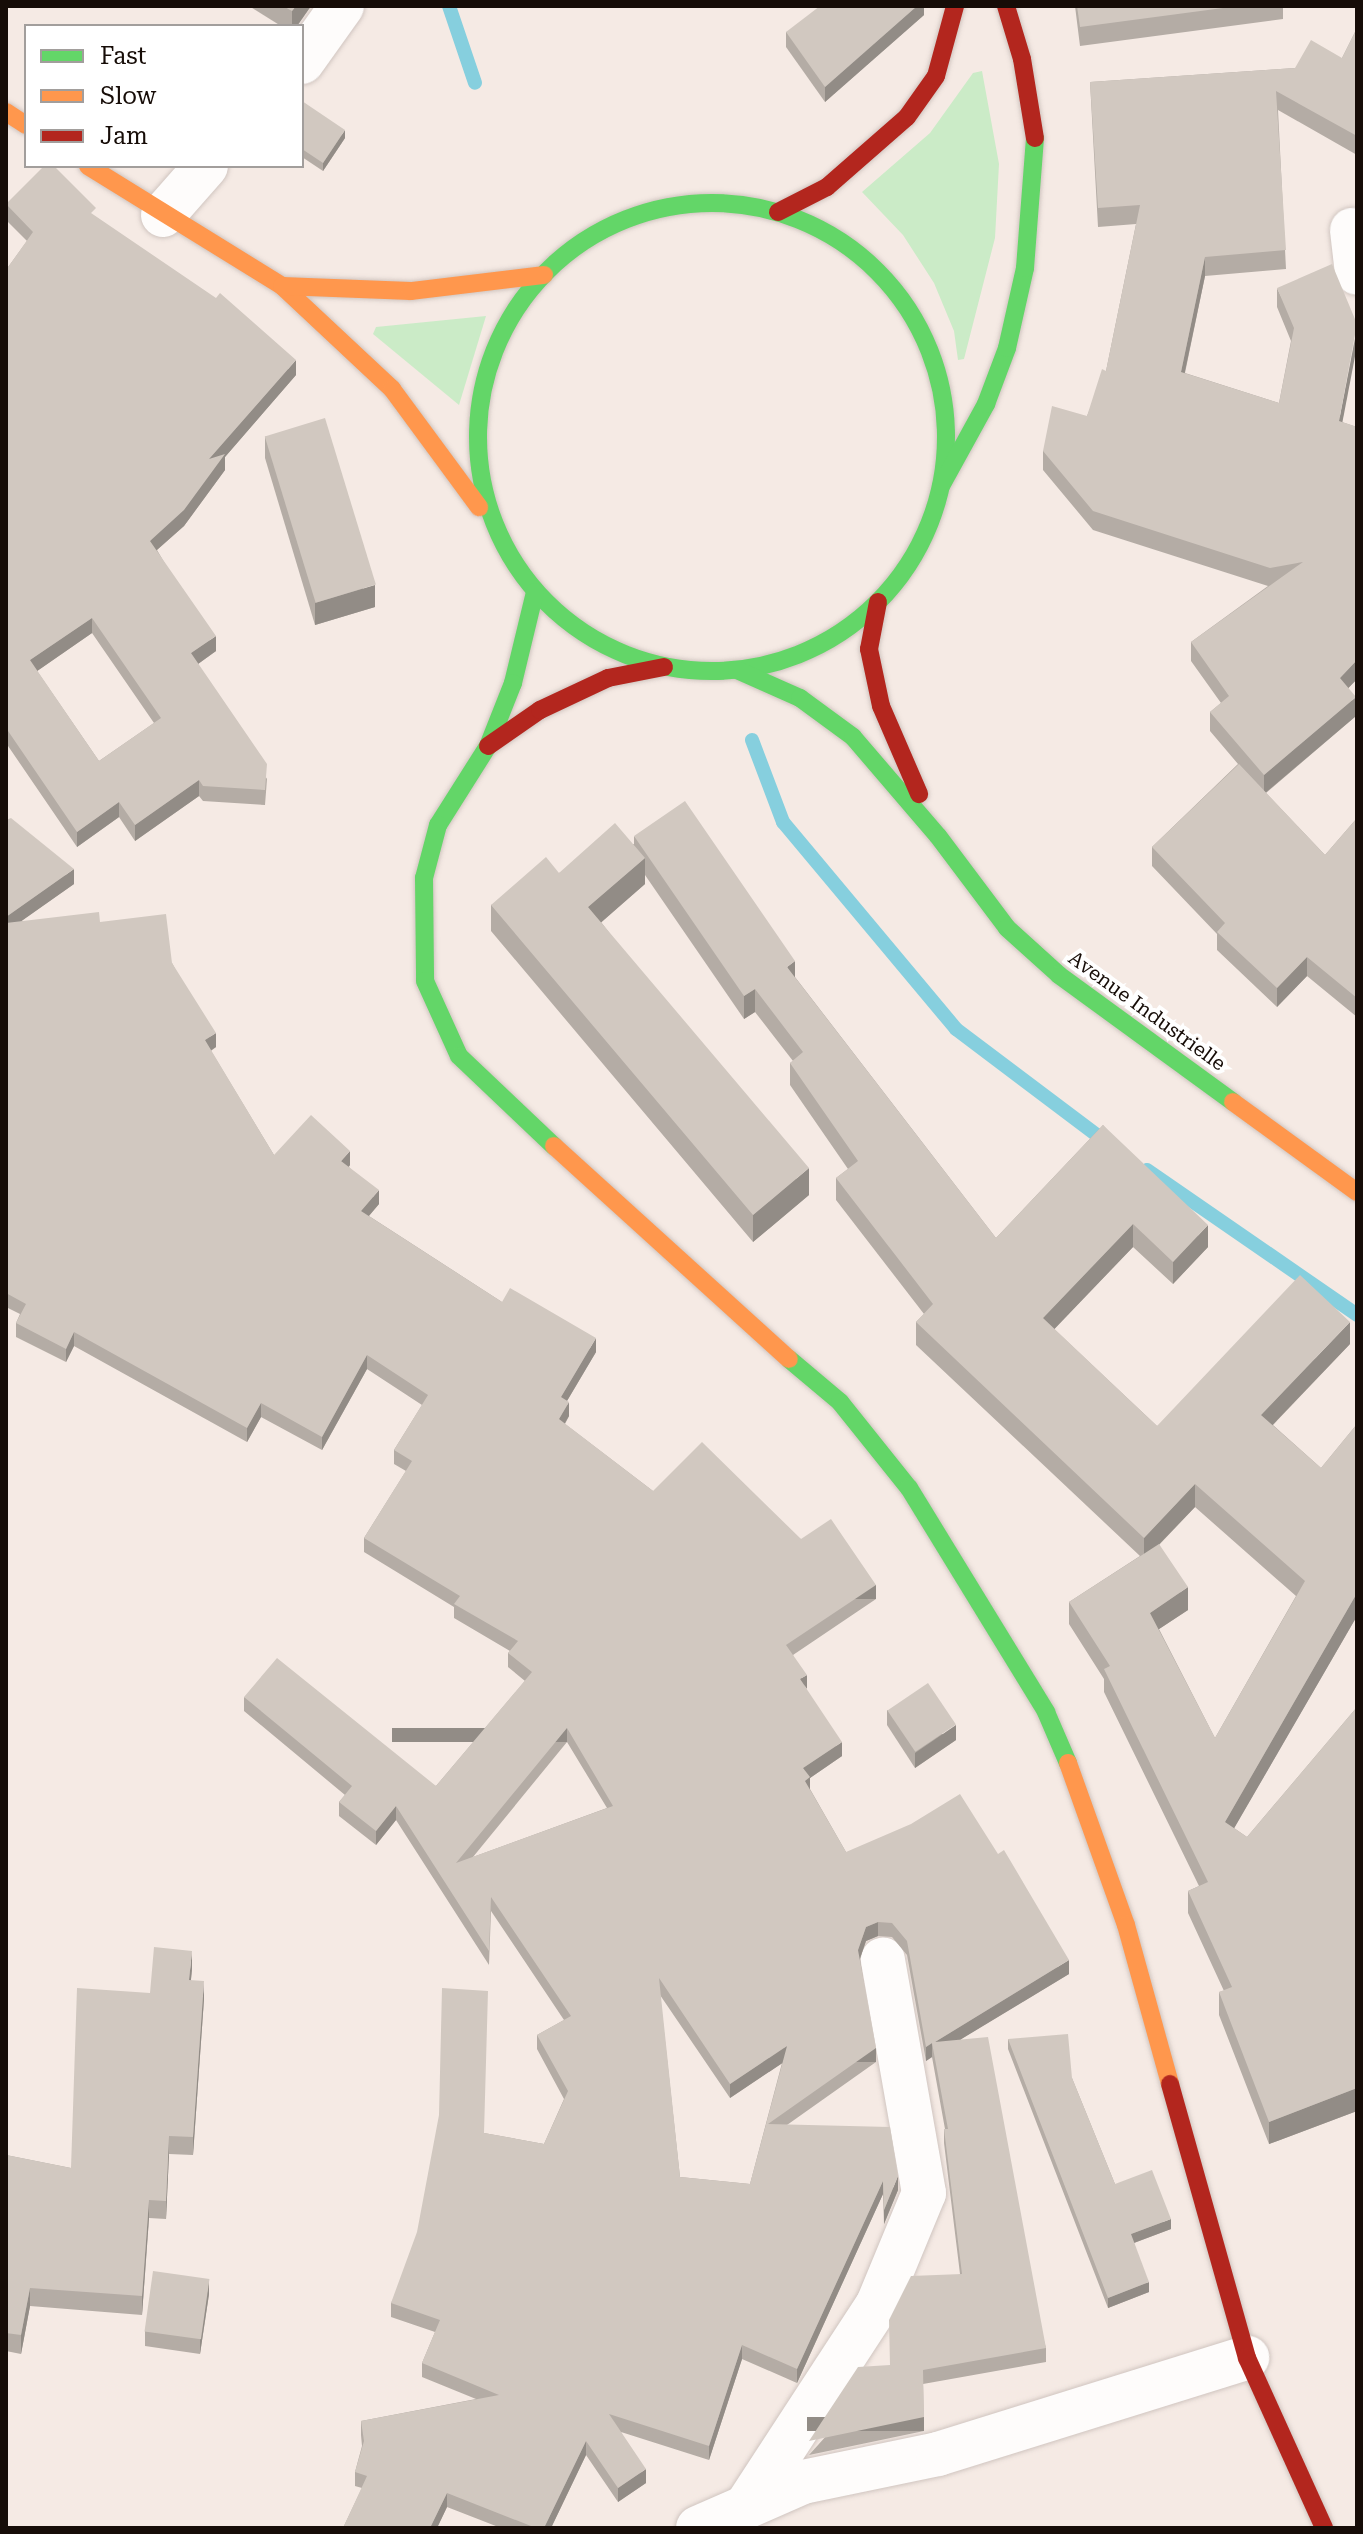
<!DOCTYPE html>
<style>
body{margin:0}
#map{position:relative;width:1363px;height:2534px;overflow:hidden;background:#f5eae4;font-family:"Roboto Serif",serif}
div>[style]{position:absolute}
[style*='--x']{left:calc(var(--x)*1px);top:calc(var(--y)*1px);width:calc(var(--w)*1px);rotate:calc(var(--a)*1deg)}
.green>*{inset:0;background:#cbebc7}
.stream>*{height:14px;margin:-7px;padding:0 7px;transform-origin:7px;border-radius:7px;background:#86cfde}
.roads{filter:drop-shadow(0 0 2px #d0c5c0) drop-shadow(0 0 2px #d0c5c0)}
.street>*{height:44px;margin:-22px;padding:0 22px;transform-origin:22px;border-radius:22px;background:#fefcfb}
.fast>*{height:18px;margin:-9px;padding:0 9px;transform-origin:9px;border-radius:9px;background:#63d668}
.fast>.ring{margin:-9px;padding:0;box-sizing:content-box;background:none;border:18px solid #63d668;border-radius:50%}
.slow>*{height:18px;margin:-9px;padding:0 9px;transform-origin:9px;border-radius:9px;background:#ff974d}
.jam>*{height:18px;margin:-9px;padding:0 9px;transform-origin:9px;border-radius:9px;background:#b3261e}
.wall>*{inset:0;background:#b4aca5}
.shaded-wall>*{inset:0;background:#928c86;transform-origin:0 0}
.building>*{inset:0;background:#d1c8c0;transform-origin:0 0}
span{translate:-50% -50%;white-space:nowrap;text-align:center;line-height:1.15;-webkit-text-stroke:8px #fff;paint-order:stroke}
.street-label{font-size:20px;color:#160c07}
.frame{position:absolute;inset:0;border:8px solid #160c07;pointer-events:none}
.legend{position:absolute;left:24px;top:24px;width:280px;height:144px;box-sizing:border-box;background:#fff;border:2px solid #a29e9c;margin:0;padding:10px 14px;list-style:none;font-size:24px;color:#160c07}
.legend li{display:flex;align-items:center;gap:16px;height:40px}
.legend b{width:40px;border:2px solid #a29e9c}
</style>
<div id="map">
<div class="green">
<i style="clip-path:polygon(982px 71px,999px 164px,995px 238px,964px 359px,958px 360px,954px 331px,934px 283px,903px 235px,862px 192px,930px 133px,973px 73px)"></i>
<i style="clip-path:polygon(486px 316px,459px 405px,373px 334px,376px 327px)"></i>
</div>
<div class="stream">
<i style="--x:449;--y:6;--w:81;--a:71.3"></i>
<i style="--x:752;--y:740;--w:88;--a:69.3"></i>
<i style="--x:783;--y:822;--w:270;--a:50.1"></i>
<i style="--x:956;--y:1029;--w:193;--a:37"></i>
<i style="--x:1147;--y:1170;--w:255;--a:34.6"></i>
</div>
<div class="roads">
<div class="street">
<i style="--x:302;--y:62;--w:69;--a:-54.5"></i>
<i style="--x:163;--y:215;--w:65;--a:-48.7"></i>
<i style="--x:1352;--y:230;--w:43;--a:83.4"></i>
<i style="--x:747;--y:2505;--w:240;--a:-56.9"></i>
<i style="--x:878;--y:2304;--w:120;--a:-67.5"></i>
<i style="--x:924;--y:2193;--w:237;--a:-100"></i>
<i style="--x:698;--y:2528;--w:115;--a:-23.7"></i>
<i style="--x:803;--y:2482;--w:138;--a:-11.7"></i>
<i style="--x:938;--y:2454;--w:324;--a:-17.3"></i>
</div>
<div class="fast">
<i class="ring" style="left:478px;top:203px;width:450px;height:450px"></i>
<i style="--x:941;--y:486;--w:94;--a:-61.2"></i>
<i style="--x:986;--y:404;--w:60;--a:-69.4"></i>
<i style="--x:1007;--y:348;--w:82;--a:-77.3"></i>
<i style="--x:1025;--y:268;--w:130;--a:-85.6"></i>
<i style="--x:535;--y:592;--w:94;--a:103.6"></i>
<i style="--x:513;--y:683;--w:68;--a:111.6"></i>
<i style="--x:488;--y:746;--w:93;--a:122.3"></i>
<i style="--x:438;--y:825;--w:55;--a:104.8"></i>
<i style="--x:424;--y:878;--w:103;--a:89.4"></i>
<i style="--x:425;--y:981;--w:82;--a:65.6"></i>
<i style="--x:459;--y:1056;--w:131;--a:43.5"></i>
<i style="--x:737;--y:670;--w:69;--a:24"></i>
<i style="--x:800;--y:698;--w:66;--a:36.3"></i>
<i style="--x:853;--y:737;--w:130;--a:49.4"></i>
<i style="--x:938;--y:836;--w:115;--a:53.1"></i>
<i style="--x:1007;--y:928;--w:70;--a:42.1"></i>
<i style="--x:1059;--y:975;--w:215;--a:36.1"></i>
<i style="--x:789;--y:1359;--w:67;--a:40.1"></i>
<i style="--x:840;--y:1402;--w:110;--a:51.3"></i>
<i style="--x:909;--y:1488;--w:263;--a:58.5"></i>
<i style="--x:1046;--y:1712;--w:56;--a:66.7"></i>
</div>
<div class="slow">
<i style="--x:6;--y:112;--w:24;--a:33"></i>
<i style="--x:88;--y:166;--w:228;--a:31.7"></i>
<i style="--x:282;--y:286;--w:151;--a:43.1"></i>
<i style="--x:392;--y:389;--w:147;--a:53.6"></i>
<i style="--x:282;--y:286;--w:129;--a:2.2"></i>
<i style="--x:411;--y:291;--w:134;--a:-6.9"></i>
<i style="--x:1233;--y:1102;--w:153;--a:36"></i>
<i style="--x:554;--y:1146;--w:317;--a:42.2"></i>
<i style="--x:1068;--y:1763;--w:172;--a:70.3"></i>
<i style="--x:1126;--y:1925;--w:165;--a:74.5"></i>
</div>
<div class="jam">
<i style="--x:1006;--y:6;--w:55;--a:73.2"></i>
<i style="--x:1022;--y:59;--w:80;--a:80.7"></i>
<i style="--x:778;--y:212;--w:55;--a:-27"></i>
<i style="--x:827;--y:187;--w:106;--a:-41.2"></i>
<i style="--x:907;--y:117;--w:50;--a:-54.7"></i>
<i style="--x:936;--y:76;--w:73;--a:-74.8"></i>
<i style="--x:878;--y:602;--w:48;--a:100.8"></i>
<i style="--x:869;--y:649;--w:58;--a:78.1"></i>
<i style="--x:881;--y:706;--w:96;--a:66.6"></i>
<i style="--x:488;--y:746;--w:63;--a:-34.7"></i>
<i style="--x:540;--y:710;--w:75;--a:-25.2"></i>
<i style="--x:608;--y:678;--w:57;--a:-11.1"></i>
<i style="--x:1170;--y:2084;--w:285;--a:74.3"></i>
<i style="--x:1247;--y:2358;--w:187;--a:65.6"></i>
</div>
</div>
<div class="wall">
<i style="clip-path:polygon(249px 6px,311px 6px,297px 26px,281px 26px)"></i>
<i style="clip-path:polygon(924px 6px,924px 15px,825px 102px,786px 47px,786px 32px)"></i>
<i style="clip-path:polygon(1075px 6px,1283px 6px,1283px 19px,1080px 46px)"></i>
<i style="clip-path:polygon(1357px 28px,1357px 155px,1278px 110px,1286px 269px,1205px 276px,1185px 373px,1279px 403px,1291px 341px,1277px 307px,1277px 288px,1342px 422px,1357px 427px,1357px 679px,1348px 688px,1356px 716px,1266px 793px,1325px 855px,1357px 818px,1357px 1017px,1307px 976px,1277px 1007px,1217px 950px,1217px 934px,1152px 866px,1152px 847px,1238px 764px,1210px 731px,1210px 712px,1221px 703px,1191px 661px,1191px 642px,1268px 586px,1093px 530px,1043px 470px,1043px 451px,1087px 416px,1106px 371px,1136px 224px,1098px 227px,1090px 82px,1295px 68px,1342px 58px)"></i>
<i style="clip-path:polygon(302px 101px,345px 138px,323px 171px,302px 157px)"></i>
<i style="clip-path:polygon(evenodd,6px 204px,96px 217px,296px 375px,225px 457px,225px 470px,184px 526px,157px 550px,216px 651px,198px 664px,267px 779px,265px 805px,203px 801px,199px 796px,135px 841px,119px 817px,77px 847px,6px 743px,6px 270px,27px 241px,6px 220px,6px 204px,92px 633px,154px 723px,99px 761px,37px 671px,92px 633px)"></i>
<i style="clip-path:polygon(265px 436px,375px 607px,315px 625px,265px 458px)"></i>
<i style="clip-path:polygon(evenodd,6px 820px,74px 884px,21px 921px,100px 922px,172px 963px,216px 1047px,211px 1051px,274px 1155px,350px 1165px,349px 1167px,379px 1204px,369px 1216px,502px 1302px,596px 1352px,567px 1401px,569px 1416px,565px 1424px,653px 1491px,801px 1539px,876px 1599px,793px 1655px,806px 1689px,842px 1756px,810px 1778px,810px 1789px,846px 1852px,1069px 1974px,961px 2039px,1046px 2348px,1046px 2362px,923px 2384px,924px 2431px,809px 2455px,890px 2365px,960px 2274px,944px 2143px,944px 2129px,945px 2129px,932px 2057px,926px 2061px,907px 1955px,892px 1937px,878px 1936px,866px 1941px,860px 1959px,876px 2062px,787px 2125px,898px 2190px,884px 2224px,883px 2194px,797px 2383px,742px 2359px,709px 2460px,621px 2432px,646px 2483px,618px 2502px,586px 2455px,551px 2528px,501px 2528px,447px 2507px,437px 2528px,343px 2528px,362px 2488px,355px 2486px,355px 2472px,362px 2446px,361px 2435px,361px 2421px,476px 2399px,422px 2377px,422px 2363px,435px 2332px,391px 2317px,391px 2303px,484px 2133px,544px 2144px,564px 2099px,537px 2049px,537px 2035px,564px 2020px,491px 1911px,489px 1965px,396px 1820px,376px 1845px,339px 1816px,339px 1802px,345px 1795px,244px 1711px,244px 1697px,436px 1786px,525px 1681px,508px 1667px,508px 1653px,510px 1651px,454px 1618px,454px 1607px,364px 1552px,364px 1538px,406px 1471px,394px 1464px,394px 1450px,422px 1405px,367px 1369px,322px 1450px,261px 1417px,247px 1442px,74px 1346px,66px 1362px,16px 1337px,16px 1323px,20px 1314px,6px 1307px,6px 820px,567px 1742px,607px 1808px,473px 1857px,567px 1742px,6px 820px,660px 1995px,730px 2098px,782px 2063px,750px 2184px,680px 2177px,660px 1995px)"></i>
<i style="clip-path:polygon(evenodd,634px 836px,795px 977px,996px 1238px,1103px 1125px,1208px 1247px,1173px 1284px,1133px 1247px,1054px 1329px,1157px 1426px,1350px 1344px,1273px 1425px,1321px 1468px,1357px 1424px,1357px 1616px,1234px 1828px,1247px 1837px,1357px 1707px,1357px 2111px,1269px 2144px,1219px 2015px,1219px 1992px,1224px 1991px,1188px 1913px,1188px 1891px,1199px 1886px,1104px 1692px,1104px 1679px,1069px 1624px,1069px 1602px,1140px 1556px,916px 1345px,916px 1322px,924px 1314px,836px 1200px,836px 1178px,848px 1169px,790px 1085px,790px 1063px,793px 1061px,755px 1012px,744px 1019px,645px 875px,645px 884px,601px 922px,809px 1195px,753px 1242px,491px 931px,491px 905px,559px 873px,634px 844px,634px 836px,1195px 1507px,1296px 1596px,1215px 1738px,1159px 1629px,1188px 1610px,1159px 1545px,1195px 1507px)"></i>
<i style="clip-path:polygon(887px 1710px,956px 1740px,915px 1768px,887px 1725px)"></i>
<i style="clip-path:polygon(192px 1969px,191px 1980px,204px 1999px,193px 2155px,169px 2154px,166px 2219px,149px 2218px,142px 2315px,30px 2306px,21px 2354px,6px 2351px,6px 2155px,71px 2168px,150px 1993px)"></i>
<i style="clip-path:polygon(1008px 2039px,1072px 2078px,1115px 2184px,1171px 2229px,1134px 2243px,1149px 2292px,1108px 2308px,1008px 2049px)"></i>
<i style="clip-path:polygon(209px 2294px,200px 2354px,145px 2346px,145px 2331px)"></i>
</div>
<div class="shaded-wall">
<i style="clip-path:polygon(296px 6px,311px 6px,297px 26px,292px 26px,292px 11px)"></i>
<i style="clip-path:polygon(917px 6px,924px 6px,924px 15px,825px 102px,825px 87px)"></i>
<i style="clip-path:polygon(345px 130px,345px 138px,323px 171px,323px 163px)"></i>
<i style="clip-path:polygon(1205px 257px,1205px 276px,1181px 390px,1181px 372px)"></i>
<i style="clip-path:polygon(1357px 328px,1357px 346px,1339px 440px,1339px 421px)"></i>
<i style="clip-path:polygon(296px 360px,296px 375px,225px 457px,225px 470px,184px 526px,150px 556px,150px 541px,209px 459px)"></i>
<i style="clip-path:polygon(375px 585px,375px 607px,315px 625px,315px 603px)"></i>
<i style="clip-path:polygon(92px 618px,92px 633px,30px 676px,30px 660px)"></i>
<i style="clip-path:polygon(216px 636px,216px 651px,191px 669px,191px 653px)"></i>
<i style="clip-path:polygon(1357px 660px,1357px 679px,1340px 697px,1340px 678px)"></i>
<i style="clip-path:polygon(1356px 697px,1356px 716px,1264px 794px,1264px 775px)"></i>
<i style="clip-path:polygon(199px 780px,199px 796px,135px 841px,135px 825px)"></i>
<i style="clip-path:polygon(119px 802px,119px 817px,77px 847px,77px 832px)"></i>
<i style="clip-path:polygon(645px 858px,645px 884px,588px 934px,588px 907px)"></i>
<i style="clip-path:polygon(74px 869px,74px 884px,6px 932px,6px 917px)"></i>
<i style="clip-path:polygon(1307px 957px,1307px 976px,1277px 1007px,1277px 988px)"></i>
<i style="clip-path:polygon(795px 961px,795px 984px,787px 967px)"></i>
<i style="clip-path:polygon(755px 989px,755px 1012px,744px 1019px,744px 996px)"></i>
<i style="clip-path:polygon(216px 1033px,216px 1047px,205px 1054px,205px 1040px)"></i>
<i style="clip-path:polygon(350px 1151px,350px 1165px,341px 1175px,341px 1161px)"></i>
<i style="clip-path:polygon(809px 1168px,809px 1195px,753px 1242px,753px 1215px)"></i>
<i style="clip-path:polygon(379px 1190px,379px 1204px,361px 1225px,361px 1211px)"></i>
<i style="clip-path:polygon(1133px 1224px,1133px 1247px,1043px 1341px,1043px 1318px)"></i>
<i style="clip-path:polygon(1208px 1225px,1208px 1247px,1173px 1284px,1173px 1262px)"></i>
<i style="clip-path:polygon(1350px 1322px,1350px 1344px,1261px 1437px,1261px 1415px)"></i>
<i style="clip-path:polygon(74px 1332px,74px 1346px,66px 1362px,66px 1349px)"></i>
<i style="clip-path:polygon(596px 1338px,596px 1352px,561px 1411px,561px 1397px)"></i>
<i style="clip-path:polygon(367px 1355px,367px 1369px,322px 1450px,322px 1437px)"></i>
<i style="clip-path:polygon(569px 1402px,569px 1416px,559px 1433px,559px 1419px)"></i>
<i style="clip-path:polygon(261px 1403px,261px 1417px,247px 1442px,247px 1428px)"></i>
<i style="clip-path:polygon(1195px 1484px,1195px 1507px,1144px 1560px,1144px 1538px)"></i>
<i style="left:876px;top:1585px;width:14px;height:108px;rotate:90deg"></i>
<i style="clip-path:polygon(1188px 1587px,1188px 1610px,1150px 1635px,1150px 1613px)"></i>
<i style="clip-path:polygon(1357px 1593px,1357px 1616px,1225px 1844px,1225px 1822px)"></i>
<i style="clip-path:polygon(807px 1675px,807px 1689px,800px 1679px)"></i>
<i style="clip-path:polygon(956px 1725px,956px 1740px,915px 1768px,915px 1753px)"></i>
<i style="left:567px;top:1728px;width:14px;height:175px;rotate:90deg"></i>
<i style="clip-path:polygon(842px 1742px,842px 1756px,810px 1778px,810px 1791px,805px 1794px,803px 1768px)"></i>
<i style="clip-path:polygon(396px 1806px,396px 1820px,376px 1845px,376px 1831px)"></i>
<i style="clip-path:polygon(878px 1922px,878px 1936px,866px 1941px,858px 1964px,858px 1950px,866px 1927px)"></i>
<i style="clip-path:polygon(192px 1951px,192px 1969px,189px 1998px,189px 1980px)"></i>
<i style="clip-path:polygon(1069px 1960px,1069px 1974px,935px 2055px,935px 2042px)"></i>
<i style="clip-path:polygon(204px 1981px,204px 1999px,193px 2155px,193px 2137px)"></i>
<i style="clip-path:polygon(932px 2043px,932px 2057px,926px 2061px,926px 2047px)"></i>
<i style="clip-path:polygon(787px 2046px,787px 2060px,730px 2098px,730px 2084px)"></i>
<i style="left:876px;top:2048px;width:14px;height:132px;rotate:90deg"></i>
<i style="clip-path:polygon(1357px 2088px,1357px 2111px,1269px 2144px,1269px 2122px)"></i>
<i style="clip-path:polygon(169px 2136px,169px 2154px,166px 2219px,166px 2201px)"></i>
<i style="clip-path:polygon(898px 2176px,898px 2190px,884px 2224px,884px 2210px)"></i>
<i style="clip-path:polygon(883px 2181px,883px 2194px,797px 2383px,797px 2369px)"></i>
<i style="clip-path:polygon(149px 2200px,149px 2218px,142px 2315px,142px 2296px)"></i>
<i style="clip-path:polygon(1171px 2219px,1171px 2229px,1131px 2244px,1131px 2234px)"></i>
<i style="clip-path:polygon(209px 2279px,209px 2294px,200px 2354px,200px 2339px)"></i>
<i style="clip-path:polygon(1149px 2282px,1149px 2292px,1108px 2308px,1108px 2298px)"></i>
<i style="clip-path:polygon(30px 2288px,30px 2306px,21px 2354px,21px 2335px)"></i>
<i style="clip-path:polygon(742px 2345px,742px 2359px,709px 2460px,709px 2446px)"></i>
<i style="left:924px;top:2417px;width:14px;height:117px;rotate:90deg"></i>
<i style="clip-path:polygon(586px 2441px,586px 2455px,551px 2528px,544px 2528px)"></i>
<i style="clip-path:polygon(646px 2469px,646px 2483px,618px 2502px,618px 2488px)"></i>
<i style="clip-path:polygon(447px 2493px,447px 2507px,437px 2528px,430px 2528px)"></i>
</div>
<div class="building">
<i style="clip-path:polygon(283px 6px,296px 6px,292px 11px)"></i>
<i style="clip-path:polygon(820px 6px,917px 6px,825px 87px,786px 32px)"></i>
<i style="clip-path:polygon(1077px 6px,1238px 6px,1080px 27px)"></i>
<i style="clip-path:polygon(1357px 28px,1357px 136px,1276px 91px,1286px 250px,1205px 257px,1181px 372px,1279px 403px,1294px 328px,1277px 288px,1332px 264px,1357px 324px,1339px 421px,1357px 427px,1357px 660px,1340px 678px,1356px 697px,1264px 775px,1210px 712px,1229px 696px,1191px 642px,1303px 562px,1270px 568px,1093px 511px,1043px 451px,1052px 406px,1087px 416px,1102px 369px,1106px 371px,1140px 205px,1098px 208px,1090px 82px,1295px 68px,1311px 40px,1342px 58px)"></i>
<i style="clip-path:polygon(302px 101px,345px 130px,323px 163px,302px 149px)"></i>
<i style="clip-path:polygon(evenodd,44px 166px,54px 166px,96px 208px,91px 213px,216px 298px,220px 293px,296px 360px,209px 459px,225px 454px,184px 510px,150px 541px,216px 636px,191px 653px,267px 764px,265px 790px,203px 786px,199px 780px,135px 825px,119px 802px,77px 832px,6px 728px,6px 270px,33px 232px,6px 204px,44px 166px,92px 618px,161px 718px,99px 761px,30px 660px,92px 618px)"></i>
<i style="left:325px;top:418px;width:174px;height:63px;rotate:73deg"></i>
<i style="clip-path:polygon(1239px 764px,1325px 855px,1357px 818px,1357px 998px,1307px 957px,1277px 988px,1217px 932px,1225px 923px,1152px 847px)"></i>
<i style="clip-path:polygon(685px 801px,795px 961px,787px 967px,996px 1238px,1103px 1125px,1208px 1225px,1173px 1262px,1133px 1224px,1043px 1318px,1157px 1426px,1300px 1275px,1350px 1322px,1261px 1415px,1321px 1468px,1357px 1424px,1357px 1593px,1225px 1822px,1247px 1837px,1357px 1707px,1357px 2088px,1269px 2122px,1219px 1992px,1232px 1987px,1188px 1891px,1208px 1882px,1104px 1669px,1110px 1666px,1069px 1602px,1159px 1544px,1188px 1587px,1150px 1613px,1215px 1738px,1305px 1581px,1195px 1484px,1144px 1538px,916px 1322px,933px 1304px,836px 1178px,858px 1161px,790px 1063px,803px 1052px,755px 989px,744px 996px,634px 836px)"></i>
<i style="clip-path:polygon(11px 818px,74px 869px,6px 917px,6px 820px)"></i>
<i style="clip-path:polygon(615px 823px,645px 858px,588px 907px,809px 1168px,753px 1215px,491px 905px,546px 857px,559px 873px)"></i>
<i style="clip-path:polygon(evenodd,99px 912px,100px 922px,166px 914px,172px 963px,216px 1033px,205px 1040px,274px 1155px,311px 1115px,350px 1151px,341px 1161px,379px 1190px,361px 1211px,502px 1302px,510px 1288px,596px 1338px,561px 1397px,569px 1402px,559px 1419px,653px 1491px,702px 1442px,801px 1539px,831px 1519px,876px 1585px,786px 1645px,807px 1675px,800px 1679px,842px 1742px,803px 1768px,810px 1777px,805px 1781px,846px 1852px,911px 1824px,960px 1794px,998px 1854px,1004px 1850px,1069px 1960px,935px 2042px,988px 2037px,1046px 2348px,923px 2370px,924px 2417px,809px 2441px,858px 2367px,890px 2365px,889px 2320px,911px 2276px,962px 2274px,944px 2129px,948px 2129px,932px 2043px,926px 2047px,907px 1941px,892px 1923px,878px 1922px,866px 1927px,858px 1950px,876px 2048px,768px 2124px,890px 2127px,898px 2176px,884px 2210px,883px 2181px,797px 2369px,742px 2345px,709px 2446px,609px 2414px,646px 2469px,618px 2488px,586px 2441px,544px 2528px,536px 2528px,447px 2493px,430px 2528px,343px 2528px,367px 2476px,355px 2472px,364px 2441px,361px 2421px,499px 2395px,422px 2363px,440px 2320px,391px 2303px,417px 2232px,439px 2115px,442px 1988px,488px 1991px,484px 2133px,544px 2144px,568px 2091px,537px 2035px,571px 2016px,491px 1897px,489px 1951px,396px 1806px,376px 1831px,339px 1802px,352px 1786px,244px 1697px,277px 1658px,436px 1786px,532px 1672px,508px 1653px,518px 1641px,454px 1604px,460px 1596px,364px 1538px,412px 1461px,394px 1450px,428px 1395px,367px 1355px,322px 1437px,261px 1403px,247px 1428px,74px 1332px,66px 1349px,16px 1323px,26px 1304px,6px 1293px,6px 923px,99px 912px,567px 1728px,613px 1806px,456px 1863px,567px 1728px,99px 912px,659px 1978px,730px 2084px,787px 2046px,750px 2184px,680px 2177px,659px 1978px)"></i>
<i style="left:928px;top:1683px;width:50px;height:49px;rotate:56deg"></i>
<i style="clip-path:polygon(154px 1947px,192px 1951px,189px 1980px,204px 1981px,193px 2137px,169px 2136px,166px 2201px,149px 2200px,142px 2296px,30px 2288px,21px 2335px,6px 2333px,6px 2155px,71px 2168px,77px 1988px,150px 1993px)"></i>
<i style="clip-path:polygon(1068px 2034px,1072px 2078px,1115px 2184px,1152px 2170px,1171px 2219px,1131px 2234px,1149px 2282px,1108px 2298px,1008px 2039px)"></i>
<i style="left:153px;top:2271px;width:57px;height:61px;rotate:8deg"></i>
</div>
<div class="street-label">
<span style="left:1147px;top:1011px;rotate:36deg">Avenue Industrielle</span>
</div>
<div class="frame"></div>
<ul class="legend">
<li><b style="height:10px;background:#63d668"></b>Fast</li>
<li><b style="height:10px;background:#ff974d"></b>Slow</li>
<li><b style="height:10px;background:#b3261e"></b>Jam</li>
</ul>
</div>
